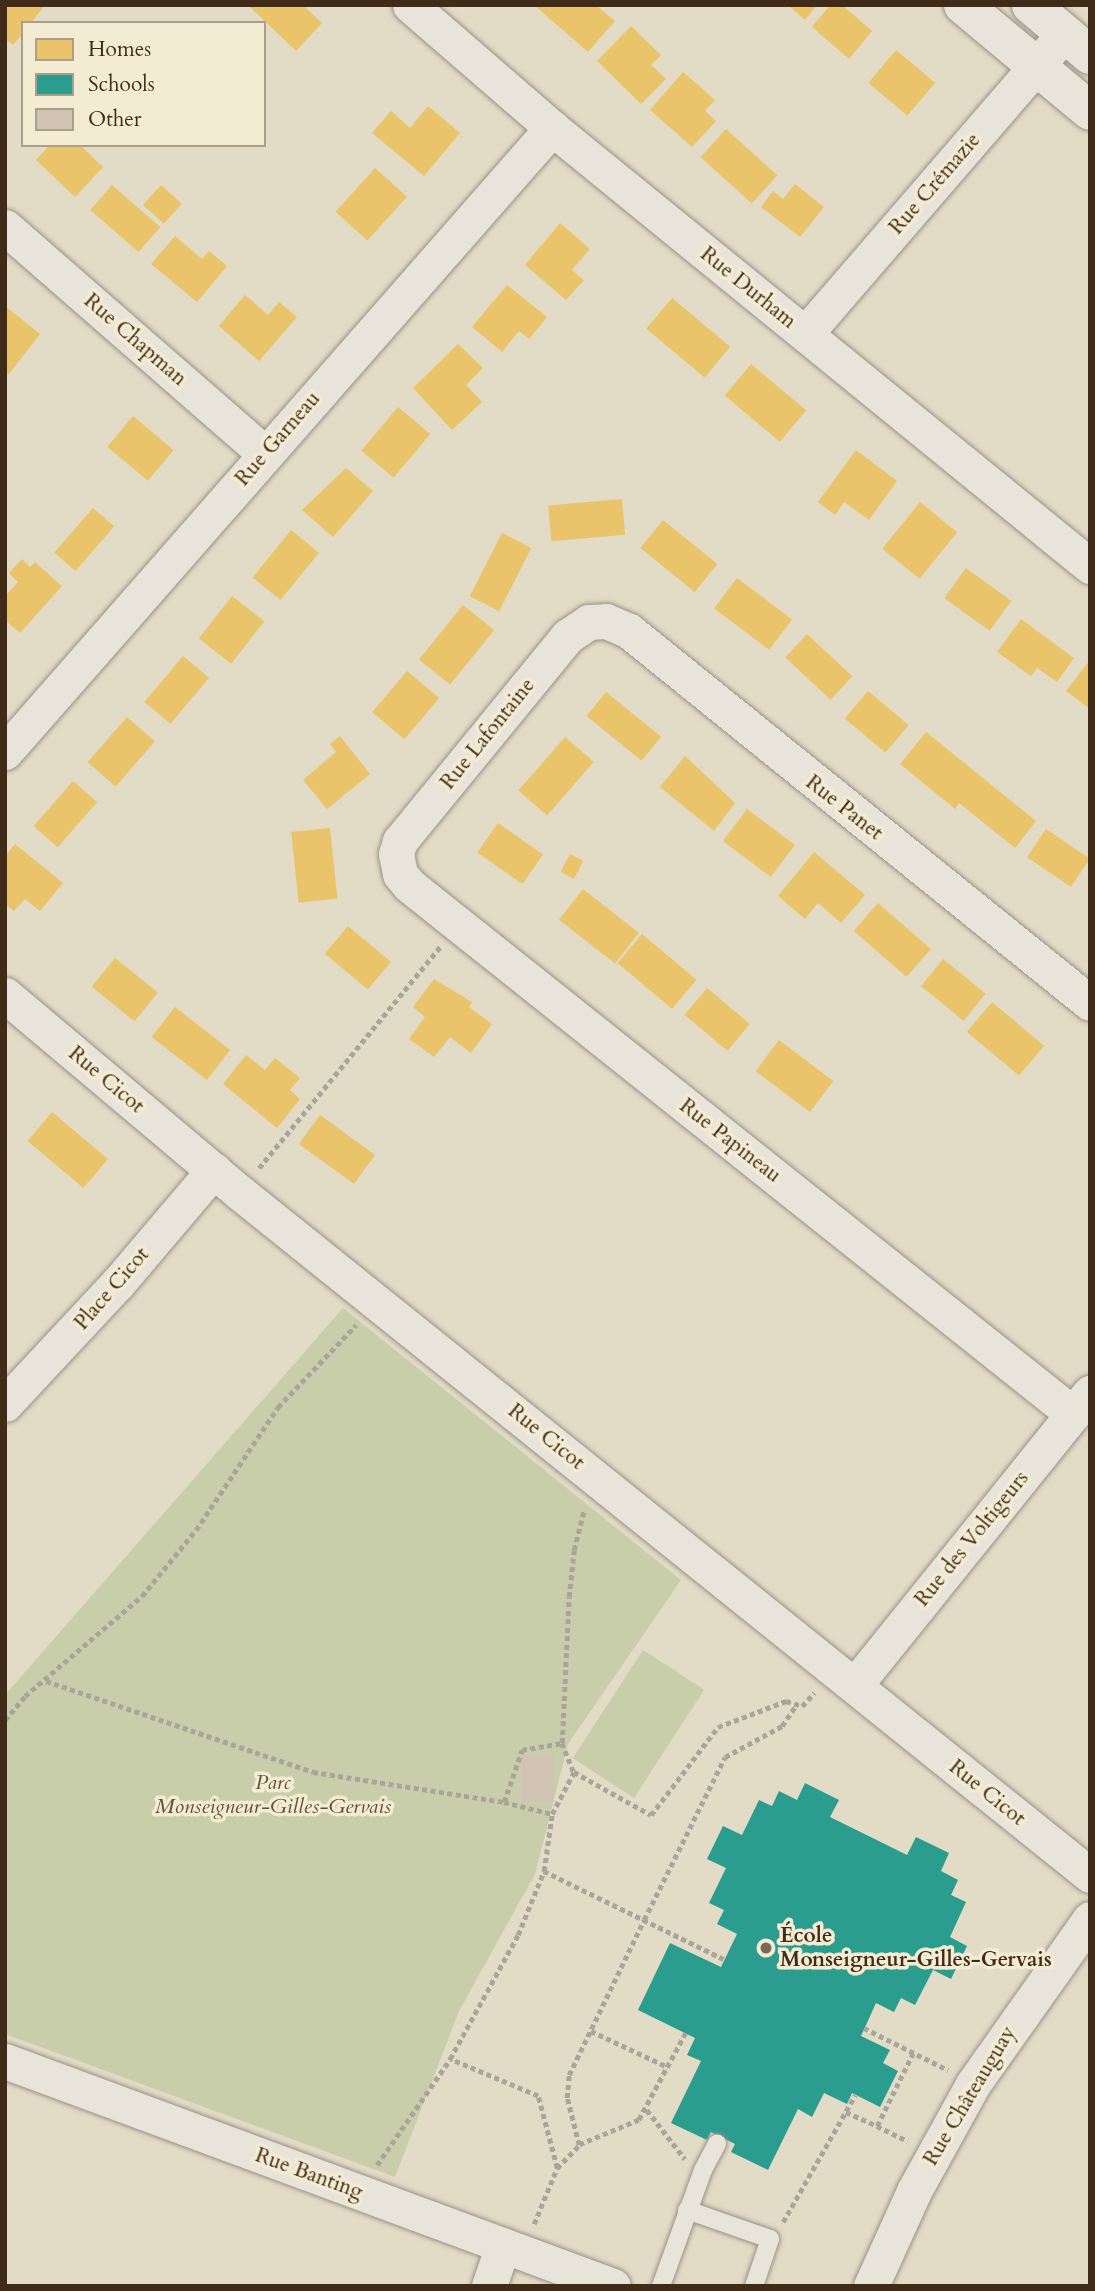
<!DOCTYPE html>
<meta charset="utf-8">
<style>
body{margin:0}
#map{position:relative;width:1095px;height:2291px;overflow:hidden;background:#e2dbc6;font-family:Cardo,serif}
div>[style]{position:absolute}
[style*='--x']{left:calc(var(--x)*1px);top:calc(var(--y)*1px);width:calc(var(--w)*1px);rotate:calc(var(--a)*1deg)}
.green>*{inset:0;background:#c8ceaa;transform-origin:0 0}
.homes>*{inset:0;background:#e9c46a;transform-origin:0 0}
.schools>*{inset:0;background:#2a9d8f}
.building>*{inset:0;background:#d1c4b4;transform-origin:0 0}
.path>*{height:4.5px;margin-top:-2.25px;transform-origin:0;background:repeating-linear-gradient(90deg,#aaa59b 0 5px,transparent 0 8.5px)}
.roads{filter:drop-shadow(0 0 2px #999285) drop-shadow(0 0 2px #999285)}
.lane>*{height:18px;margin:-9px;padding:0 9px;transform-origin:9px;border-radius:9px;background:#e8e4da}
.street>*{height:35px;margin:-17.5px;padding:0 17.5px;transform-origin:17.5px;border-radius:17.5px;background:#e8e4da}
.secondary>*{height:38px;margin:-19px;padding:0 19px;transform-origin:19px;border-radius:19px;background:#e8e4da}
.dots>*{width:19px;height:19px;translate:-50% -50%;box-sizing:border-box;border:4px solid #f3ecd3;border-radius:50%}
span{translate:-50% -50%;white-space:nowrap;text-align:center;line-height:1.15;-webkit-text-stroke:7px #f3ecd3;paint-order:stroke}
.street-label{font-size:21px;color:#402b18}
.park-label{font-size:21px;color:#5d5137;font-style:italic}
.poi-label{font-size:21px;color:#402b18;font-weight:700}
.left{translate:0 -50%;text-align:left}
.frame{position:absolute;inset:0;border:7px solid #402b18;pointer-events:none}
.legend{position:absolute;left:21px;top:21px;width:245px;height:126px;box-sizing:border-box;background:#f3ecd3;border:2px solid #ab9f88;margin:0;padding:9px 12px;list-style:none;font-size:21px;color:#402b18}
.legend li{display:flex;align-items:center;gap:14px;height:35px}
.legend b{width:35px;border:2px solid #ab9f88}
</style>
<div id="map">
<div class="green">
<i style="clip-path:polygon(343px 1308px,681px 1580px,568px 1744px,535px 1874px,459px 2011px,395px 2177px,5px 2034px,5px 1695px)"></i>
<i style="left:643px;top:1650px;width:73px;height:129px;rotate:33deg"></i>
</div>
<div class="homes">
<i style="clip-path:polygon(5px 5px,45px 5px,31px 23px,23px 23px,23px 33px,13px 45px,5px 39px)"></i>
<i style="clip-path:polygon(248px 5px,303px 5px,322px 23px,296px 51px)"></i>
<i style="clip-path:polygon(534px 5px,596px 5px,615px 21px,588px 52px)"></i>
<i style="clip-path:polygon(788px 5px,817px 5px,805px 20px)"></i>
<i style="clip-path:polygon(830px 5px,842px 5px,872px 31px,849px 59px,812px 27px)"></i>
<i style="clip-path:polygon(631px 26px,661px 55px,651px 65px,666px 79px,641px 104px,597px 61px)"></i>
<i style="left:896px;top:50px;width:51px;height:43px;rotate:40deg"></i>
<i style="clip-path:polygon(683px 72px,715px 100px,705px 111px,716px 121px,692px 147px,650px 110px)"></i>
<i style="clip-path:polygon(428px 106px,460px 133px,424px 176px,372px 133px,391px 111px,410px 128px)"></i>
<i style="left:726px;top:129px;width:69px;height:38px;rotate:42deg"></i>
<i style="clip-path:polygon(50px 145px,80px 145px,103px 167px,75px 197px,36px 160px)"></i>
<i style="left:375px;top:168px;width:43px;height:59px;rotate:42deg"></i>
<i style="clip-path:polygon(795px 184px,824px 207px,800px 237px,761px 207px,773px 191px,783px 199px)"></i>
<i style="left:112px;top:185px;width:64px;height:33px;rotate:41deg"></i>
<i style="left:161px;top:185px;width:28px;height:27px;rotate:42deg"></i>
<i style="clip-path:polygon(560px 223px,590px 249px,572px 270px,584px 280px,566px 300px,525px 265px)"></i>
<i style="clip-path:polygon(175px 236px,202px 259px,209px 251px,227px 266px,197px 302px,151px 264px)"></i>
<i style="clip-path:polygon(507px 285px,547px 317px,529px 339px,519px 331px,502px 352px,472px 327px)"></i>
<i style="clip-path:polygon(245px 295px,268px 315px,279px 302px,297px 317px,259px 361px,219px 326px)"></i>
<i style="left:672px;top:298px;width:76px;height:40px;rotate:40deg"></i>
<i style="clip-path:polygon(5px 306px,40px 334px,9px 374px,5px 371px)"></i>
<i style="clip-path:polygon(458px 344px,483px 368px,466px 385px,482px 402px,452px 430px,413px 388px)"></i>
<i style="left:751px;top:364px;width:72px;height:41px;rotate:40deg"></i>
<i style="left:398px;top:407px;width:42px;height:57px;rotate:40deg"></i>
<i style="left:133px;top:416px;width:53px;height:40px;rotate:40deg"></i>
<i style="clip-path:polygon(856px 450px,897px 481px,869px 520px,844px 502px,835px 515px,818px 502px)"></i>
<i style="clip-path:polygon(346px 468px,373px 491px,333px 537px,302px 510px)"></i>
<i style="left:622px;top:499px;width:36px;height:74px;rotate:85deg"></i>
<i style="left:920px;top:502px;width:48px;height:60px;rotate:39deg"></i>
<i style="left:93px;top:508px;width:28px;height:59px;rotate:41deg"></i>
<i style="left:663px;top:520px;width:70px;height:36px;rotate:39deg"></i>
<i style="left:291px;top:530px;width:36px;height:61px;rotate:39deg"></i>
<i style="left:502px;top:533px;width:33px;height:71px;rotate:27deg"></i>
<i style="clip-path:polygon(22px 559px,30px 567px,35px 562px,62px 586px,20px 633px,5px 620px,5px 596px,18px 582px,9px 573px)"></i>
<i style="left:966px;top:568px;width:56px;height:37px;rotate:36deg"></i>
<i style="left:737px;top:578px;width:69px;height:38px;rotate:37deg"></i>
<i style="left:232px;top:596px;width:41px;height:54px;rotate:38deg"></i>
<i style="left:463px;top:605px;width:40px;height:70px;rotate:39deg"></i>
<i style="clip-path:polygon(1021px 619px,1074px 658px,1057px 682px,1037px 668px,1031px 676px,997px 652px)"></i>
<i style="left:807px;top:634px;width:62px;height:32px;rotate:43deg"></i>
<i style="left:183px;top:656px;width:34px;height:60px;rotate:40deg"></i>
<i style="clip-path:polygon(1090px 660px,1090px 709px,1066px 691px)"></i>
<i style="left:407px;top:671px;width:42px;height:54px;rotate:40deg"></i>
<i style="left:868px;top:691px;width:53px;height:36px;rotate:40deg"></i>
<i style="left:606px;top:692px;width:71px;height:31px;rotate:39deg"></i>
<i style="left:127px;top:717px;width:37px;height:60px;rotate:41deg"></i>
<i style="clip-path:polygon(926px 732px,1036px 821px,1015px 848px,959px 803px,955px 809px,900px 764px)"></i>
<i style="clip-path:polygon(340px 736px,370px 774px,327px 809px,303px 780px,336px 752px,330px 744px)"></i>
<i style="left:565px;top:737px;width:38px;height:71px;rotate:41deg"></i>
<i style="clip-path:polygon(685px 756px,735px 803px,714px 831px,660px 787px)"></i>
<i style="left:73px;top:781px;width:32px;height:60px;rotate:41deg"></i>
<i style="left:747px;top:809px;width:60px;height:40px;rotate:37deg"></i>
<i style="left:498px;top:823px;width:55px;height:36px;rotate:35deg"></i>
<i style="left:330px;top:828px;width:71px;height:39px;rotate:84deg"></i>
<i style="left:1046px;top:829px;width:53px;height:34px;rotate:34deg"></i>
<i style="clip-path:polygon(15px 844px,63px 883px,40px 911px,25px 899px,14px 911px,5px 904px,5px 856px)"></i>
<i style="clip-path:polygon(814px 852px,865px 895px,841px 923px,818px 903px,805px 919px,778px 896px)"></i>
<i style="left:570px;top:854px;width:15px;height:20px;rotate:28deg"></i>
<i style="left:583px;top:889px;width:71px;height:39px;rotate:38deg"></i>
<i style="left:878px;top:903px;width:70px;height:37px;rotate:41deg"></i>
<i style="left:348px;top:926px;width:56px;height:36px;rotate:40deg"></i>
<i style="left:642px;top:934px;width:71px;height:38px;rotate:40deg"></i>
<i style="left:115px;top:958px;width:55px;height:37px;rotate:39deg"></i>
<i style="left:943px;top:959px;width:55px;height:35px;rotate:39deg"></i>
<i style="clip-path:polygon(434px 979px,472px 1002px,469px 1007px,492px 1024px,471px 1053px,450px 1037px,434px 1057px,409px 1039px,425px 1017px,413px 1007px)"></i>
<i style="left:707px;top:988px;width:56px;height:35px;rotate:40deg"></i>
<i style="left:992px;top:1002px;width:68px;height:39px;rotate:40deg"></i>
<i style="left:175px;top:1007px;width:70px;height:38px;rotate:38deg"></i>
<i style="left:779px;top:1040px;width:68px;height:39px;rotate:37deg"></i>
<i style="clip-path:polygon(246px 1055px,265px 1070px,275px 1058px,300px 1078px,290px 1090px,300px 1099px,277px 1128px,223px 1084px)"></i>
<i style="left:52px;top:1112px;width:73px;height:38px;rotate:40deg"></i>
<i style="left:320px;top:1115px;width:68px;height:36px;rotate:36deg"></i>
</div>
<div class="schools">
<i style="clip-path:polygon(805px 1783px,839px 1800px,830px 1817px,907px 1855px,916px 1837px,949px 1853px,941px 1871px,958px 1880px,951px 1895px,966px 1902px,950px 1937px,967px 1946px,951px 1979px,933px 1970px,915px 2005px,901px 1998px,894px 2012px,876px 2003px,861px 2036px,890px 2050px,883px 2063px,898px 2071px,880px 2107px,852px 2093px,847px 2104px,824px 2093px,812px 2117px,798px 2109px,768px 2170px,731px 2152px,735px 2144px,711px 2132px,707px 2140px,671px 2123px,701px 2061px,687px 2055px,695px 2038px,638px 2010px,670px 1943px,721px 1967px,737px 1934px,717px 1924px,724px 1910px,709px 1903px,726px 1868px,707px 1859px,723px 1826px,742px 1835px,759px 1800px,772px 1806px,779px 1791px,797px 1800px)"></i>
</div>
<div class="building">
<i style="left:521px;top:1755px;width:33px;height:47px"></i>
</div>
<div class="path">
<i style="--x:259;--y:1168;--w:286;--a:-50.7"></i>
<i style="--x:46;--y:1681;--w:282;--a:18.8"></i>
<i style="--x:313;--y:1772;--w:193;--a:8.9"></i>
<i style="--x:504;--y:1802;--w:55;--a:-70.9"></i>
<i style="--x:522;--y:1750;--w:41;--a:-9.9"></i>
<i style="--x:562;--y:1743;--w:146;--a:-87.3"></i>
<i style="--x:569;--y:1597;--w:47;--a:-83.9"></i>
<i style="--x:574;--y:1550;--w:41;--a:-76"></i>
<i style="--x:5;--y:1720;--w:31;--a:-50"></i>
<i style="--x:25;--y:1696;--w:154;--a:-40.5"></i>
<i style="--x:142;--y:1596;--w:85;--a:-50.7"></i>
<i style="--x:196;--y:1530;--w:148;--a:-56.3"></i>
<i style="--x:278;--y:1407;--w:113;--a:-46.4"></i>
<i style="--x:562;--y:1743;--w:31;--a:68"></i>
<i style="--x:574;--y:1772;--w:88;--a:29.2"></i>
<i style="--x:651;--y:1815;--w:111;--a:-52.7"></i>
<i style="--x:718;--y:1727;--w:73;--a:-20.9"></i>
<i style="--x:786;--y:1701;--w:17;--a:17"></i>
<i style="--x:802;--y:1706;--w:18;--a:-47"></i>
<i style="--x:504;--y:1802;--w:49;--a:14"></i>
<i style="--x:544;--y:1871;--w:200;--a:26.1"></i>
<i style="--x:864;--y:2028;--w:94;--a:26.6"></i>
<i style="--x:591;--y:2031;--w:85;--a:25.1"></i>
<i style="--x:686;--y:2033;--w:99;--a:118.4"></i>
<i style="--x:639;--y:2120;--w:65;--a:157.4"></i>
<i style="--x:579;--y:2145;--w:49;--a:-104.3"></i>
<i style="--x:567;--y:2098;--w:23;--a:-85"></i>
<i style="--x:569;--y:2075;--w:172;--a:-64.2"></i>
<i style="--x:644;--y:1920;--w:182;--a:-63.6"></i>
<i style="--x:725;--y:1757;--w:65;--a:-28.5"></i>
<i style="--x:782;--y:1726;--w:25;--a:-56"></i>
<i style="--x:647;--y:2110;--w:62;--a:52.2"></i>
<i style="--x:846;--y:2112;--w:34;--a:24"></i>
<i style="--x:877;--y:2126;--w:81;--a:-63.7"></i>
<i style="--x:877;--y:2126;--w:34;--a:26"></i>
<i style="--x:377;--y:2165;--w:129;--a:-55.4"></i>
<i style="--x:557;--y:2168;--w:74;--a:-104.8"></i>
<i style="--x:538;--y:2096;--w:95;--a:-157.2"></i>
<i style="--x:450;--y:2059;--w:141;--a:-61.3"></i>
<i style="--x:518;--y:1935;--w:69;--a:-67.9"></i>
<i style="--x:544;--y:1871;--w:58;--a:-82"></i>
<i style="--x:552;--y:1814;--w:47;--a:-62.4"></i>
<i style="--x:783;--y:2222;--w:146;--a:-60.4"></i>
<i style="--x:534;--y:2224;--w:61;--a:-67.7"></i>
<i style="--x:557;--y:2168;--w:32;--a:-46"></i>
</div>
<div class="roads">
<div class="lane">
<i style="--x:687;--y:2210;--w:88;--a:19.3"></i>
<i style="--x:770;--y:2239;--w:50;--a:108.8"></i>
<i style="--x:661;--y:2286;--w:123;--a:-70.1"></i>
<i style="--x:703;--y:2170;--w:30;--a:-62"></i>
</div>
<div class="street">
<i style="--x:410;--y:5;--w:188;--a:40.9"></i>
<i style="--x:552;--y:128;--w:694;--a:39.15"></i>
<i style="--x:5;--y:227;--w:345;--a:41.1"></i>
<i style="--x:805;--y:334;--w:396;--a:-49.2"></i>
<i style="--x:5;--y:752;--w:830;--a:-48.76"></i>
<i style="--x:5;--y:995;--w:306;--a:40.1"></i>
<i style="--x:239;--y:1192;--w:1091;--a:38.75"></i>
<i style="--x:5;--y:1404;--w:166;--a:-47"></i>
<i style="--x:118;--y:1283;--w:148;--a:-49.7"></i>
<i style="--x:1073;--y:1414;--w:849;--a:-141.46"></i>
<i style="--x:409;--y:885;--w:14;--a:-129"></i>
<i style="--x:400;--y:874;--w:20;--a:-101"></i>
<i style="--x:396;--y:854;--w:14;--a:-73"></i>
<i style="--x:400;--y:841;--w:265;--a:-50.7"></i>
<i style="--x:568;--y:636;--w:25;--a:-34"></i>
<i style="--x:589;--y:622;--w:17;--a:-3"></i>
<i style="--x:606;--y:621;--w:25;--a:23"></i>
<i style="--x:629;--y:631;--w:592;--a:38.9"></i>
<i style="--x:855;--y:1685;--w:375;--a:-51.2"></i>
<i style="--x:5;--y:2061;--w:648;--a:20.31"></i>
<i style="--x:489;--y:2286;--w:43;--a:-71.1"></i>
<i style="--x:871;--y:2286;--w:104;--a:-65.6"></i>
<i style="--x:914;--y:2191;--w:122;--a:-61.1"></i>
<i style="--x:973;--y:2084;--w:202;--a:-54.7"></i>
</div>
<div class="secondary">
<i style="--x:963;--y:5;--w:165;--a:39.8"></i>
<i style="--x:1031;--y:5;--w:77;--a:40.3"></i>
</div>
</div>
<div class="dots">
<i style="left:766px;top:1948px;background:#796955"></i>
</div>
<div class="street-label">
<span style="left:935px;top:184px;rotate:-49deg">Rue Crémazie</span>
<span style="left:748px;top:288px;rotate:39deg">Rue Durham</span>
<span style="left:135px;top:340px;rotate:41deg">Rue Chapman</span>
<span style="left:278px;top:439px;rotate:-49deg">Rue Garneau</span>
<span style="left:488px;top:734px;rotate:-51deg">Rue Lafontaine</span>
<span style="left:844px;top:808px;rotate:38deg">Rue Panet</span>
<span style="left:106px;top:1080px;rotate:40deg">Rue Cicot</span>
<span style="left:730px;top:1141px;rotate:38deg">Rue Papineau</span>
<span style="left:112px;top:1289px;rotate:-49deg">Place Cicot</span>
<span style="left:546px;top:1437px;rotate:39deg">Rue Cicot</span>
<span style="left:972px;top:1539px;rotate:-51deg">Rue des Voltigeurs</span>
<span style="left:987px;top:1793px;rotate:39deg">Rue Cicot</span>
<span style="left:970px;top:2096px;rotate:-59deg">Rue Châteauguay</span>
<span style="left:309px;top:2174px;rotate:20deg">Rue Banting</span>
</div>
<div class="park-label">
<span style="left:273px;top:1795px">Parc<br>Monseigneur-Gilles-Gervais</span>
</div>
<div class="poi-label">
<span class="left" style="left:780px;top:1948px">École<br>Monseigneur-Gilles-Gervais</span>
</div>
<div class="frame"></div>
<ul class="legend">
<li><b style="height:19px;background:#e9c46a"></b>Homes</li>
<li><b style="height:19px;background:#2a9d8f"></b>Schools</li>
<li><b style="height:19px;background:#d1c4b4"></b>Other</li>
</ul>
</div>
